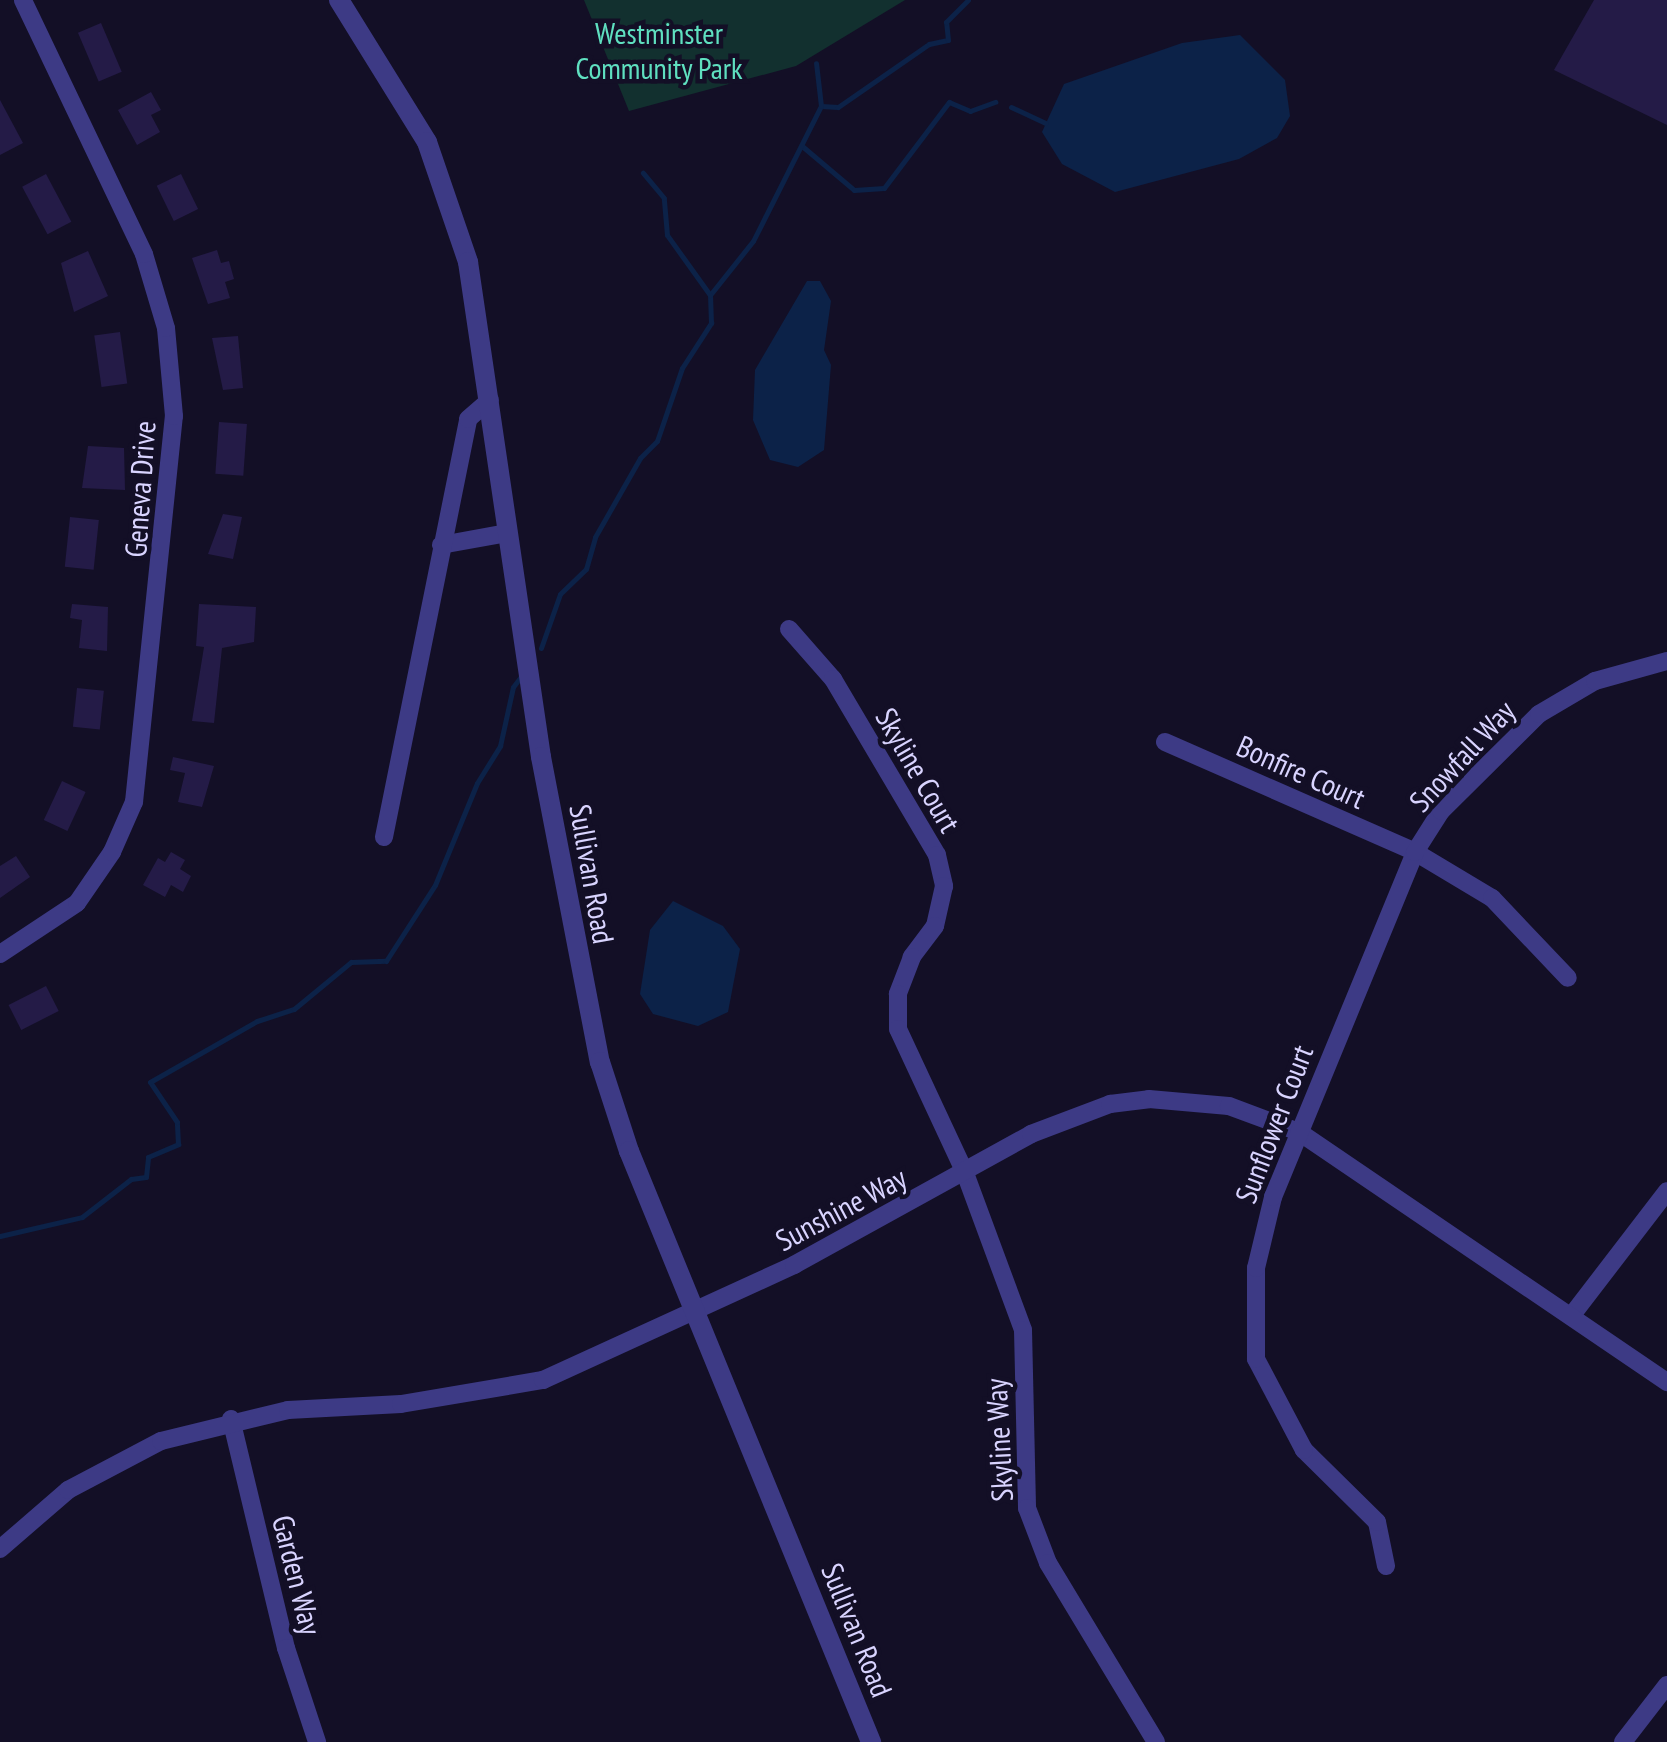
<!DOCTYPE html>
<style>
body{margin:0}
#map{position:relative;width:1667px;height:1742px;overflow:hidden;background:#130f26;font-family:"PT Sans Narrow",sans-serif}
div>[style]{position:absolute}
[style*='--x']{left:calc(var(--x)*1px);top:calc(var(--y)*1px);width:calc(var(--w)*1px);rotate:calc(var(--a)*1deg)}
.green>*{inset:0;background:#12302f}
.water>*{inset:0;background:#0c2248}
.stream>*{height:5px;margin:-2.5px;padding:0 2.5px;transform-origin:2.5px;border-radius:2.5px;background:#0c2248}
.building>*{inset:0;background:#241b47;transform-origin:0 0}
.minor>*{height:18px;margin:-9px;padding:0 9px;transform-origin:9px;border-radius:9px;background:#3d3a85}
.tertiary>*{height:20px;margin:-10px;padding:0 10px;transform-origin:10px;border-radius:10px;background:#3d3a85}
span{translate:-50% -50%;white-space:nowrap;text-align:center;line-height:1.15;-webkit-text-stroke:9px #130f26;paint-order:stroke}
.park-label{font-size:30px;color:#5fe0c0}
.street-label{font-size:30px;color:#d9d4ff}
</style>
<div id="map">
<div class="green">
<i style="clip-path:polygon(584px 0,905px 0,796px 66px,629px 111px)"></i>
</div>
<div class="water">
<i style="clip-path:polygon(1240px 35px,1285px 80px,1290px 116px,1277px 138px,1239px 159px,1115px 192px,1062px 164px,1042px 132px,1064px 84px,1182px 43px)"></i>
<i style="clip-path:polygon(807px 281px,820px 281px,831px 301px,824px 350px,831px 365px,824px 450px,798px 467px,770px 460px,753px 420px,755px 370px)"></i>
<i style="clip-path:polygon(673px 901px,723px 926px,740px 949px,728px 1012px,698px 1026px,653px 1014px,640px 994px,650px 930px)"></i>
</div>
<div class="stream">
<i style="--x:821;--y:106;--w:17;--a:3"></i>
<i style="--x:838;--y:107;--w:111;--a:-34.7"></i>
<i style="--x:929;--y:44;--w:19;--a:-12"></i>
<i style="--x:948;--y:40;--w:18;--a:-96"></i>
<i style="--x:946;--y:22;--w:31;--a:-45"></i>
<i style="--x:1011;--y:107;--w:38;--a:25"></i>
<i style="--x:802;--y:146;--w:68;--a:40.2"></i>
<i style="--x:854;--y:190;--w:30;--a:-4"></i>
<i style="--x:884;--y:188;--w:108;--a:-52.9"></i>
<i style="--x:949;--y:102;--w:23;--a:23"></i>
<i style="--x:970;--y:111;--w:27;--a:-20"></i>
<i style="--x:710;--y:295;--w:69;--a:-51.5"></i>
<i style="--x:753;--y:241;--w:151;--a:-63.3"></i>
<i style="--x:821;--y:106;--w:43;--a:-96.6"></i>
<i style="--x:541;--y:648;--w:57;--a:-70.6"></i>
<i style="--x:560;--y:594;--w:36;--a:-44"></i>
<i style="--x:586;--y:569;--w:33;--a:-74"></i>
<i style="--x:595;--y:537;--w:91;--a:-60.3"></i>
<i style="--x:640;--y:458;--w:24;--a:-45"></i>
<i style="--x:657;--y:441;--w:77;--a:-71.1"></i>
<i style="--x:682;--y:368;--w:54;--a:-57.2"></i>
<i style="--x:711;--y:323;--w:28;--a:-92"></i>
<i style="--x:710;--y:295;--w:74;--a:-125.6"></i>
<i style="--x:667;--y:235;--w:37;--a:-95"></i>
<i style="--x:664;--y:198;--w:33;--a:-130"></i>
<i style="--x:0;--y:1236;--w:84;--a:-13"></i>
<i style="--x:82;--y:1217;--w:62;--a:-37.8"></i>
<i style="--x:131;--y:1179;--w:15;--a:-8"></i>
<i style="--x:146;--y:1177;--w:20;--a:-84"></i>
<i style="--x:148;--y:1157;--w:33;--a:-23"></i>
<i style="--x:178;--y:1144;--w:22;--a:-93"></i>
<i style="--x:177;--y:1122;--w:48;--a:-124"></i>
<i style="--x:150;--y:1082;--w:123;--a:-29.7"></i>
<i style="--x:257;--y:1021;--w:39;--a:-18"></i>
<i style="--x:294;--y:1009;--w:74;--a:-39.5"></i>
<i style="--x:351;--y:962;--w:35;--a:-2"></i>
<i style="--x:386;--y:961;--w:90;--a:-57.2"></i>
<i style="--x:435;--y:885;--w:110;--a:-67.6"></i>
<i style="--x:477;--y:783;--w:44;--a:-58.1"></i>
<i style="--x:500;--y:746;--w:60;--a:-77.6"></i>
<i style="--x:513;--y:687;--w:15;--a:-53"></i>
</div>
<div class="building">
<i style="clip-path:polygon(1594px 0,1667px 0,1667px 125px,1554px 70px)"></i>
<i style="left:101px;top:23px;width:53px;height:25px;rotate:67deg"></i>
<i style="clip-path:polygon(151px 92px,161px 110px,151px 115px,160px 132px,137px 145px,118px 110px)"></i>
<i style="clip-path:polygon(0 100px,23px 143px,0 155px)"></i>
<i style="left:46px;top:174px;width:54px;height:27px;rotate:62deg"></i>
<i style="left:181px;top:174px;width:39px;height:27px;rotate:64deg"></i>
<i style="clip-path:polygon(217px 250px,221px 263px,229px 261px,234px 279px,225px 282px,230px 298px,208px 304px,192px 258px)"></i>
<i style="clip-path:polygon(88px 251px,108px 296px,74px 312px,61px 263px)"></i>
<i style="left:120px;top:332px;width:52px;height:26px;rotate:82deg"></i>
<i style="clip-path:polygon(238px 336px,243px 388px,223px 390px,212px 338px)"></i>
<i style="left:219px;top:422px;width:28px;height:52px;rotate:4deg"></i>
<i style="clip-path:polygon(88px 446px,124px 448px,125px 490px,82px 488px)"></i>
<i style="clip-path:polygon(223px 514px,242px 517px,233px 559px,208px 554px)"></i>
<i style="left:70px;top:517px;width:29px;height:50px;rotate:6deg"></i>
<i style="clip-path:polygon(72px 604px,108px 607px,107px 651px,79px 648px,82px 620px,70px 618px)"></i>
<i style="clip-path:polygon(199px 604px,256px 607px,254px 642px,222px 648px,214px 723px,192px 721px,204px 647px,196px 646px)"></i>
<i style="left:77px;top:688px;width:27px;height:39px;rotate:6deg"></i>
<i style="clip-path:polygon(173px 757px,214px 766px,202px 807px,178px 802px,185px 773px,170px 770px)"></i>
<i style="left:62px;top:781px;width:26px;height:43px;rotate:25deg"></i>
<i style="clip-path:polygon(171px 852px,185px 860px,180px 869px,191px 876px,183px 892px,171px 885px,165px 897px,143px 885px,158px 858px,165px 862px)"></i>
<i style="clip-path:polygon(16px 856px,30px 877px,0 898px,0 866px)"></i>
<i style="left:46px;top:986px;width:28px;height:42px;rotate:63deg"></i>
</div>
<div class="minor">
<i style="--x:441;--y:545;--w:68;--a:-10.2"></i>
<i style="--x:789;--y:629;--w:67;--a:48.7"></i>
<i style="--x:833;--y:679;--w:204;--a:59.4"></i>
<i style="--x:937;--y:855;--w:32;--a:77"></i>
<i style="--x:944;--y:886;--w:41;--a:102.7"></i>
<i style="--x:935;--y:926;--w:39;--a:127"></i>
<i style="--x:912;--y:957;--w:40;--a:111"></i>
<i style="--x:898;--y:994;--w:35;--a:90"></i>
<i style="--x:898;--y:1029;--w:159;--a:65"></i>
<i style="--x:965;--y:1173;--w:167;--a:69.7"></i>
<i style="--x:1023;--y:1330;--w:178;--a:88.7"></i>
<i style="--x:1027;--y:1508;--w:59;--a:69.1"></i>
<i style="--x:1048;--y:1563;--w:209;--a:58.9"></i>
<i style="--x:1165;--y:742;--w:273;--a:23.7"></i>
<i style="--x:1415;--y:852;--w:90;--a:30.9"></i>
<i style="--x:1492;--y:898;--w:110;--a:46.5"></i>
<i style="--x:384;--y:837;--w:426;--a:-78.6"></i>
<i style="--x:468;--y:419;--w:29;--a:-41"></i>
<i style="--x:0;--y:954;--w:92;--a:-33.5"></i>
<i style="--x:77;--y:903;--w:62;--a:-55.5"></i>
<i style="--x:112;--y:852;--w:55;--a:-66.3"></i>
<i style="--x:134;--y:802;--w:388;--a:-84.1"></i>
<i style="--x:174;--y:416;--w:88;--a:-95.2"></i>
<i style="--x:166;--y:328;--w:77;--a:-106.6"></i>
<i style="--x:144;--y:254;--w:281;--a:-115.5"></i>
<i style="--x:1572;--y:1315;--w:156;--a:-52.5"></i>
<i style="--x:231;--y:1419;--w:236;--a:76.5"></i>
<i style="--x:286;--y:1648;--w:99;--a:71.7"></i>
<i style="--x:0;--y:1549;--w:90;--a:-40.9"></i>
<i style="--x:68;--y:1490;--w:105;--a:-27.8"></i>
<i style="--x:161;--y:1441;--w:131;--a:-13.7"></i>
<i style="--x:288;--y:1410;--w:113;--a:-3"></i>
<i style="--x:401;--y:1404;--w:144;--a:-9.6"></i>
<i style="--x:543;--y:1380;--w:276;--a:-24.6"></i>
<i style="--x:794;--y:1265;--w:271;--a:-28.9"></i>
<i style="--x:1031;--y:1134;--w:85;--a:-20.8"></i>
<i style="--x:1110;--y:1104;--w:39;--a:-7"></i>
<i style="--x:1149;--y:1099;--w:80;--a:5"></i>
<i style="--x:1229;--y:1106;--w:75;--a:20.4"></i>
<i style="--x:1299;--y:1132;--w:445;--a:34.2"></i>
<i style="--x:1386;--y:1566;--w:45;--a:-101.6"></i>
<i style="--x:1377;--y:1522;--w:103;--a:-135.4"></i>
<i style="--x:1304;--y:1450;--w:103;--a:-117.8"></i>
<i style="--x:1256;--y:1359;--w:91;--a:-90"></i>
<i style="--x:1256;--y:1268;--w:73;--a:-76.5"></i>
<i style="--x:1273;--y:1197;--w:373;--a:-67.6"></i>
<i style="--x:1415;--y:852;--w:49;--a:-57.6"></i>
<i style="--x:1441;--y:811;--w:138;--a:-44.7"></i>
<i style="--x:1539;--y:714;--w:65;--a:-30.5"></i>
<i style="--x:1595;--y:681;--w:75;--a:-15.5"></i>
<i style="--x:1623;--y:1742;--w:72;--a:-52.3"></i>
</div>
<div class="tertiary">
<i style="--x:339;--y:0;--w:167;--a:58.2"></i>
<i style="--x:427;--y:142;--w:127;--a:71.1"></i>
<i style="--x:468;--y:262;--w:500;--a:81.61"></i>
<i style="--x:541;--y:757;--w:311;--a:79.1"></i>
<i style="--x:600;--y:1062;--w:94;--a:72"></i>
<i style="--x:629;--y:1151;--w:639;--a:67.73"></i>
</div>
<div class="park-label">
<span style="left:659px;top:50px">Westminster<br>Community Park</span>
</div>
<div class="street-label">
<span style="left:140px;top:489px;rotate:-86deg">Geneva Drive</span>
<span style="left:1462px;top:756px;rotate:-47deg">Snowfall Way</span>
<span style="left:918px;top:770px;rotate:60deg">Skyline Court</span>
<span style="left:1301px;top:772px;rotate:24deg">Bonfire Court</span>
<span style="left:592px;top:874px;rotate:80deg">Sullivan Road</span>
<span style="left:1274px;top:1124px;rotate:-69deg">Sunflower Court</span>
<span style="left:841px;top:1209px;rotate:-28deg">Sunshine Way</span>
<span style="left:999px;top:1440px;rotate:-93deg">Skyline Way</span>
<span style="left:297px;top:1575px;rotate:76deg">Garden Way</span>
<span style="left:857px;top:1630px;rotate:68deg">Sullivan Road</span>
</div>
</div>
